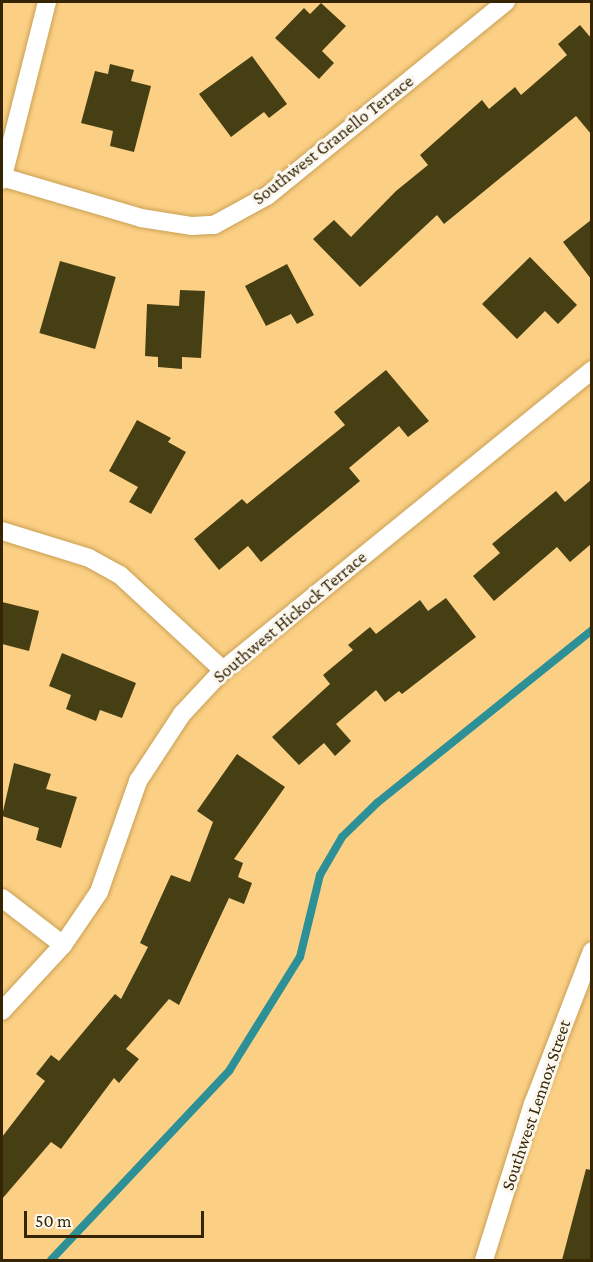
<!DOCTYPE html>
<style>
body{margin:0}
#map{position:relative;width:593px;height:1262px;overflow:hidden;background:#fbd085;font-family:"Crimson Pro",serif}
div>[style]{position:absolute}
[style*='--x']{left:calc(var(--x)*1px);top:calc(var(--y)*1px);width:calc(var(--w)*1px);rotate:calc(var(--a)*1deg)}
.stream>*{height:8px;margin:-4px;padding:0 4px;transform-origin:4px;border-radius:4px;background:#2d9096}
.building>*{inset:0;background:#463f13;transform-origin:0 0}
.roads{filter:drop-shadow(0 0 2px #c9a055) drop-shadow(0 0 2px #c9a055)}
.street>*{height:18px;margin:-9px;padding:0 9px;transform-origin:9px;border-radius:9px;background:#fff}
span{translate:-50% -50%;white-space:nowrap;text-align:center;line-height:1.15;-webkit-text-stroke:6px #fcf8f0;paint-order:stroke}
.street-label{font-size:18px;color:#352504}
.frame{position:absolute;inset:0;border:3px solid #352504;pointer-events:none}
.scale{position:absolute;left:24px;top:1211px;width:180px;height:27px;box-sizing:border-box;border:3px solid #352504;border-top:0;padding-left:8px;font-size:18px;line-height:21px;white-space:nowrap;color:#352504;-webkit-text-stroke:4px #fcf8f0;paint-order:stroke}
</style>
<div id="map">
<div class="stream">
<i style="--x:51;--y:1260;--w:260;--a:-46.7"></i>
<i style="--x:229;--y:1071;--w:134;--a:-58.1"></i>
<i style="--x:300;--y:957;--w:84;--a:-76.3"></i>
<i style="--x:320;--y:875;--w:44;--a:-59.9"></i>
<i style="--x:342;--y:837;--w:49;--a:-44.2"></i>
<i style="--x:377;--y:803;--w:276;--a:-38.8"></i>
</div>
<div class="building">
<i style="clip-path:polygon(321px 3px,346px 26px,322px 51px,334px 63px,319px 79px,275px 38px,304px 8px,310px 14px)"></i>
<i style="clip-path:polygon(580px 25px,591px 38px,591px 134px,576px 116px,444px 224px,437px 215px,360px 287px,313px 239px,334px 220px,351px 237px,396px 191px,428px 165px,420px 155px,482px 100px,489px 109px,515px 87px,521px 95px,567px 55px,558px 44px)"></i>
<i style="clip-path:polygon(252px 56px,287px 104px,269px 118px,264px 112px,231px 137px,199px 94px)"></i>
<i style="clip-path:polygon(110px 64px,134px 70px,131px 81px,151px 86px,134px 152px,110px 146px,113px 131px,81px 123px,95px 71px,108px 74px)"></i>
<i style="clip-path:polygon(591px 220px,591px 279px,563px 242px)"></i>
<i style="clip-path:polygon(530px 257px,577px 305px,558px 324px,545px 311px,517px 339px,482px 304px)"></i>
<i style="left:60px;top:261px;width:58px;height:75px;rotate:16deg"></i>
<i style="clip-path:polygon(287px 264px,314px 315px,297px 324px,291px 314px,266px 326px,245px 286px)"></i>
<i style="clip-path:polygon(180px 290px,205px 291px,201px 358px,182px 357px,182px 369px,158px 367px,158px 357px,145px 356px,147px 304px,179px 306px)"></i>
<i style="clip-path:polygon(386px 370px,429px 421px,408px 437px,399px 426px,349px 468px,360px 481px,261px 562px,248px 546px,219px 570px,194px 539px,242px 499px,247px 504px,345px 425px,334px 412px)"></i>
<i style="clip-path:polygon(137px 420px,171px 438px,168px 442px,186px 452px,151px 514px,129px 502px,138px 487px,109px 471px)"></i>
<i style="clip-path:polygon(591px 480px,591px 544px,570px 562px,557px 547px,494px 601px,473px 576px,500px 553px,492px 544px,556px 491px,565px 502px)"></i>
<i style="clip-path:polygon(446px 598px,476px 637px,402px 694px,399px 691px,385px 702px,376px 690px,336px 724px,351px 741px,335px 756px,324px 743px,299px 765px,272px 737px,330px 684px,323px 675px,353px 650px,348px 645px,370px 627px,376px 634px,420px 600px,428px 611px)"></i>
<i style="clip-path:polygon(2px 602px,39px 611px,29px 651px,2px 644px)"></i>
<i style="clip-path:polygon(62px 653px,136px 683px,122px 718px,100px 710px,96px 721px,66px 709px,71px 695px,49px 686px)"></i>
<i style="clip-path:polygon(237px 754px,285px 787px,234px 859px,243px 863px,238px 877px,252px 883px,244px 904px,229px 898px,179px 1005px,169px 999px,126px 1049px,139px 1059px,119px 1083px,114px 1078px,61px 1149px,51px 1142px,2px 1199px,2px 1137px,45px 1081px,36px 1074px,51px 1055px,59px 1061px,115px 994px,121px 999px,148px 947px,140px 943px,171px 875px,190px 882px,213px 822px,197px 811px)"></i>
<i style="clip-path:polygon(14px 763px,51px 774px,46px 789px,77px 797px,61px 848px,36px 840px,39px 828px,2px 816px)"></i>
<i style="clip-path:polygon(586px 1169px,591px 1170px,591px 1260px,562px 1260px)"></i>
</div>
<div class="roads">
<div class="street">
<i style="--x:2;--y:177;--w:145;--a:16.4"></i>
<i style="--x:141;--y:218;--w:52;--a:8.9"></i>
<i style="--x:192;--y:226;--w:22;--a:-3"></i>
<i style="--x:214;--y:225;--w:60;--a:-28.7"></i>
<i style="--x:267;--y:196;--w:308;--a:-39.1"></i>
<i style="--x:2;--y:180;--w:184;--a:-75.8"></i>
<i style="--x:2;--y:531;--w:91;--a:17.2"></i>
<i style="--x:89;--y:558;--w:35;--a:29"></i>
<i style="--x:120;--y:575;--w:140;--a:42.7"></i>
<i style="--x:2;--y:898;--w:77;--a:37.6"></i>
<i style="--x:2;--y:1011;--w:90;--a:-47.3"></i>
<i style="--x:63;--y:945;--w:64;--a:-55.8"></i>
<i style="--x:99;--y:892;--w:118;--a:-70.6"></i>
<i style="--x:138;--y:781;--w:80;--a:-56.7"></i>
<i style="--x:182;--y:714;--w:60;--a:-47"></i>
<i style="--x:223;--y:670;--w:476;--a:-39.1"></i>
<i style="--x:484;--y:1260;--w:164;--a:-72.6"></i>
<i style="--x:533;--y:1104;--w:164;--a:-68.9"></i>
</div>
</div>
<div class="street-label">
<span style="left:333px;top:140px;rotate:-38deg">Southwest Granello Terrace</span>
<span style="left:290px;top:617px;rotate:-40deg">Southwest Hickock Terrace</span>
<span style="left:536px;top:1105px;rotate:-71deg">Southwest Lennox Street</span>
</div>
<div class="frame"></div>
<div class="scale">50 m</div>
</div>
